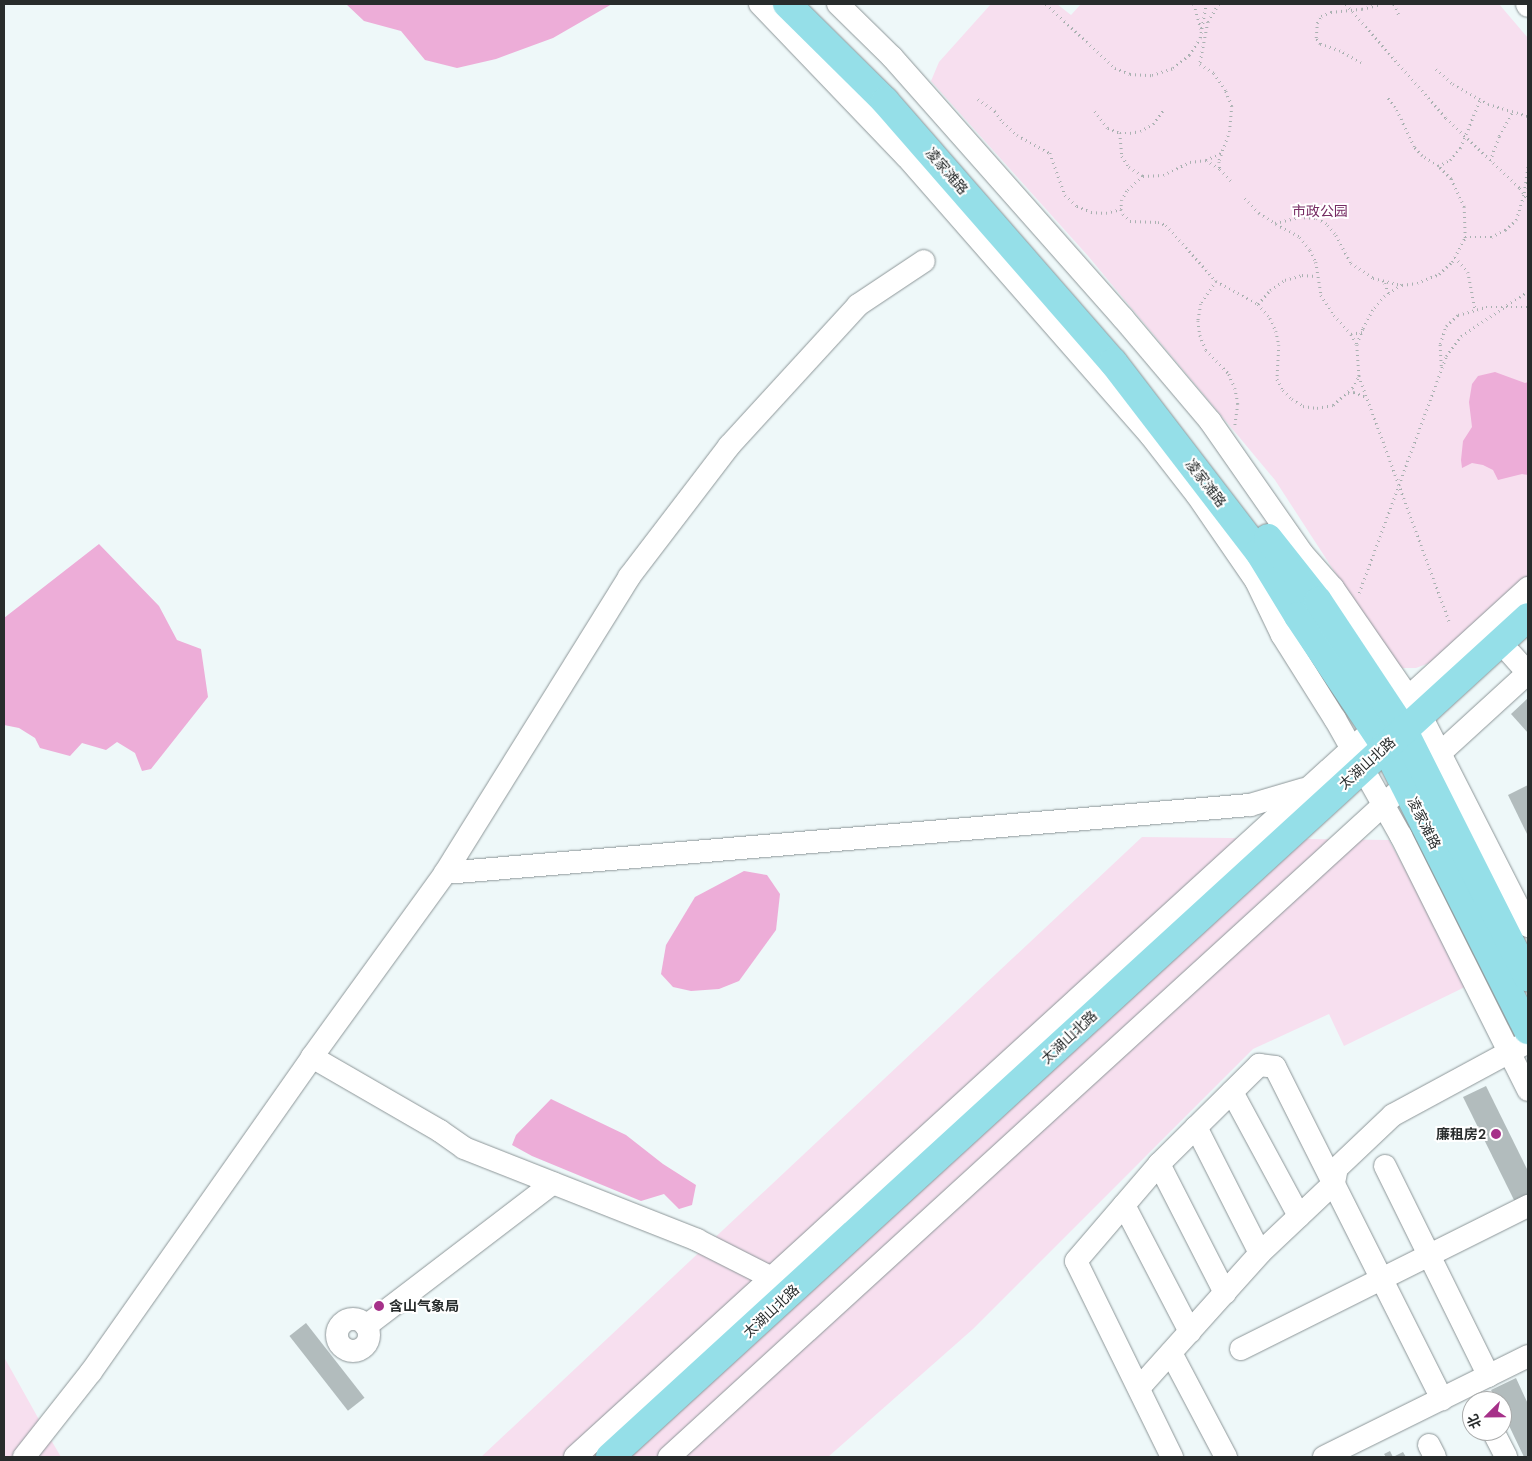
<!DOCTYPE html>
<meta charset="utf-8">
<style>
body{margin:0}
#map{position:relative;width:1532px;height:1461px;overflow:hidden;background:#eef8f9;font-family:"DM Sans","Noto Sans SC",sans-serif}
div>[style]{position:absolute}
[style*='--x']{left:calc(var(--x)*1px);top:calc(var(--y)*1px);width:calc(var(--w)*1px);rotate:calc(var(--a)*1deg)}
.green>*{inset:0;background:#f7dfef}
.water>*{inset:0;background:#edadd8}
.building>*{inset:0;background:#b2bcbd;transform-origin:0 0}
.path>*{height:2.5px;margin-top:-1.25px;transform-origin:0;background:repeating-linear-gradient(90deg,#a9b1b1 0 1px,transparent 0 5px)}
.roads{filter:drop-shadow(0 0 1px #8d9698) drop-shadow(0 0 1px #8d9698)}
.minor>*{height:22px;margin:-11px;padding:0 11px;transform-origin:11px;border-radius:11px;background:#fff}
.minor>.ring{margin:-11px;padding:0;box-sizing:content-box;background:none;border:22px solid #fff;border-radius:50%}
.major>*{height:28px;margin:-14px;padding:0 14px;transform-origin:14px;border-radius:14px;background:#95dfe8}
.dots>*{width:14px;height:14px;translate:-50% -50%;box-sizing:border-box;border:2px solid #fff;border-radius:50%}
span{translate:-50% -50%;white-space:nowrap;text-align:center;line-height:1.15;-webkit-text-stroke:4px #fff;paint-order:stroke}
.street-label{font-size:14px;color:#282c2c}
.park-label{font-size:14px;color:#762c63}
.poi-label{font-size:14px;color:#282c2c;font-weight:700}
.right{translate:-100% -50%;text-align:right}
.left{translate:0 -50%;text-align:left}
.frame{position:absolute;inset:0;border:5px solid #282c2c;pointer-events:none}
.north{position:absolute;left:1462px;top:1391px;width:50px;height:50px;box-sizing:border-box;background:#fff;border:1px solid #a9abab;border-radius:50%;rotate:247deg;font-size:14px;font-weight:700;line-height:20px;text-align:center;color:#282c2c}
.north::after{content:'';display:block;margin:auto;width:18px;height:22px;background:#a63189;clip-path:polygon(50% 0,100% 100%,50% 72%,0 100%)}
</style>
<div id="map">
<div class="green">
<i style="clip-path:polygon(991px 4px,1057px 4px,1071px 15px,1081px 4px,1499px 4px,1528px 38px,1528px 576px,1432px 662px,1416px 668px,1402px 668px,1388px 654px,1275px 480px,1088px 256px,931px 81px,939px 62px)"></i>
<i style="clip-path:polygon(1142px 837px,1389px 840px,1469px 985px,1344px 1046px,1329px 1014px,1253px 1049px,973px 1329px,828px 1457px,481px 1457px)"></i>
<i style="clip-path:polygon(4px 1357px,37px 1416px,61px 1457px,4px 1457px)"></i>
</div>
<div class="water">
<i style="clip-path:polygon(346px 4px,612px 4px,553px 38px,496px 59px,457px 68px,425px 60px,401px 31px,364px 21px)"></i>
<i style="clip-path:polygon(1495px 372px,1525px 383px,1528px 382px,1528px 475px,1522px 474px,1498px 480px,1493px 470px,1483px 465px,1472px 463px,1462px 468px,1461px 460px,1463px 441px,1472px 427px,1469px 402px,1472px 384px,1478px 376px)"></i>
<i style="clip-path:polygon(99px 544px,159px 606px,177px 640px,201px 649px,208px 697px,151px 769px,142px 771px,135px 753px,117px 742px,106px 750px,82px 743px,70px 756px,40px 748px,35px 738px,19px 728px,4px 725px,4px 618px)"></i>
<i style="clip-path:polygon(744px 871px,767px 875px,780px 894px,776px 930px,739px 981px,719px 989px,691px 991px,673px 987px,661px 974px,666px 945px,695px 897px)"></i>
<i style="clip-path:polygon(551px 1099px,626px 1135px,663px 1164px,696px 1185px,692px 1205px,679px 1209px,664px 1194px,641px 1201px,532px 1156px,512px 1145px,516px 1135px)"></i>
</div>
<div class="building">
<i style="clip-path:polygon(1528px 698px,1528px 733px,1511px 714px)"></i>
<i style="clip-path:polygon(1528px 785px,1528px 836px,1508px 795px)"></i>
<i style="clip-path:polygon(1486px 1086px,1528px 1171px,1528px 1196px,1515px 1202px,1463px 1097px)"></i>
<i style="left:306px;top:1323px;width:95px;height:21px;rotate:52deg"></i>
<i style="clip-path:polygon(1516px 1378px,1528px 1404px,1528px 1457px,1524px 1457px,1502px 1411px,1502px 1401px,1497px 1401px,1491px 1390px)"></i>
<i style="clip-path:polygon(1390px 1451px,1393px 1457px,1403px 1452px,1406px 1457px,1386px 1457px,1384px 1454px)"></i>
</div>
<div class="path">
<i style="--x:1046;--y:4;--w:94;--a:42.8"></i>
<i style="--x:1115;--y:68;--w:16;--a:22"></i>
<i style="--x:1130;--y:74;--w:22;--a:3"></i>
<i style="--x:1152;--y:75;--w:22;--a:-18"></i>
<i style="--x:1173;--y:68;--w:21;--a:-39"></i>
<i style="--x:1189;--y:55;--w:20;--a:-57"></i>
<i style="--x:1200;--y:38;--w:35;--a:-80"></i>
<i style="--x:1194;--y:4;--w:26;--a:74"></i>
<i style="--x:1219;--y:4;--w:21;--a:121"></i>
<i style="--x:1208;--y:22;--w:43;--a:100.8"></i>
<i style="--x:1200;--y:64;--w:17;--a:33"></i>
<i style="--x:1214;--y:73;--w:22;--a:56"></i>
<i style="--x:1226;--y:91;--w:16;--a:68"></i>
<i style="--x:1232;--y:106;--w:25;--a:95"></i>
<i style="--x:1230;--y:131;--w:33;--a:110"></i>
<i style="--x:1219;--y:162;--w:7;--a:82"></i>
<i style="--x:1220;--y:169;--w:18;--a:47"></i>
<i style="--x:1346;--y:4;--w:152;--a:48.7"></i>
<i style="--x:1446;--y:118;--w:102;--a:43.4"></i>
<i style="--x:1520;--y:188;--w:14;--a:54"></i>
<i style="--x:1394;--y:4;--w:14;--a:65"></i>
<i style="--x:1361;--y:63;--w:24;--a:-150"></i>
<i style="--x:1340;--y:51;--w:21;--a:-161"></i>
<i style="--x:1320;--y:44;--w:7;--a:-124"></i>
<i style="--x:1316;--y:38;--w:15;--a:-86"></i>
<i style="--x:1317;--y:23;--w:8;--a:-60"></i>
<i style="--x:1321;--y:16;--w:11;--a:-22"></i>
<i style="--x:1331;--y:12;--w:31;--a:-6"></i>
<i style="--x:1362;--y:9;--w:20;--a:-15"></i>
<i style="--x:1436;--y:69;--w:23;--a:41"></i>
<i style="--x:1453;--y:84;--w:40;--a:29.7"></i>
<i style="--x:1488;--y:104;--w:42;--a:16.7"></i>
<i style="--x:978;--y:99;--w:21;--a:35"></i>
<i style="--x:995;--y:111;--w:14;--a:54"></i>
<i style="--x:1003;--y:122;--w:19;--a:43"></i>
<i style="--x:1017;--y:135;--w:38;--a:29"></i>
<i style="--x:1050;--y:153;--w:45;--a:70.3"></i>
<i style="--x:1065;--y:195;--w:16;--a:43"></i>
<i style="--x:1077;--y:206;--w:15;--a:23"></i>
<i style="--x:1091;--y:212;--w:15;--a:4"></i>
<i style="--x:1106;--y:213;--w:16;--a:-15"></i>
<i style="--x:1095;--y:111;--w:21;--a:53"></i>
<i style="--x:1108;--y:128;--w:13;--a:23"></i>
<i style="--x:1120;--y:133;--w:10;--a:0"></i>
<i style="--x:1130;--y:133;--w:10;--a:-11"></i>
<i style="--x:1140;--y:131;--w:15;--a:-28"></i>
<i style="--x:1153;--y:124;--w:19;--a:-54"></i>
<i style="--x:1120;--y:133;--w:23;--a:85"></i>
<i style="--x:1122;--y:156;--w:13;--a:58"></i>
<i style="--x:1129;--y:167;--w:17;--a:33"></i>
<i style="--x:1143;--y:176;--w:20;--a:-3"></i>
<i style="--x:1163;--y:175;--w:30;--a:-26"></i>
<i style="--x:1190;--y:162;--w:16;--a:-7"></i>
<i style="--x:1206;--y:160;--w:17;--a:-25"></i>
<i style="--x:1206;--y:160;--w:17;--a:33"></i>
<i style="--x:1490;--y:161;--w:27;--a:-70"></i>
<i style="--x:1499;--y:136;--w:26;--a:-61"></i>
<i style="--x:1438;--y:166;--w:13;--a:-27"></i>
<i style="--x:1450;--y:160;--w:16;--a:-50"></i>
<i style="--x:1460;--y:148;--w:52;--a:-67.4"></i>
<i style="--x:1143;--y:176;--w:22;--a:137"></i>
<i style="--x:1127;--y:191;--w:10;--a:119"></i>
<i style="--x:1122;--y:200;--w:9;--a:96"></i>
<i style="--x:1121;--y:209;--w:5;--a:68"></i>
<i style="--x:1123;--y:214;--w:10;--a:45"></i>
<i style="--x:1130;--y:221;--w:28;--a:2"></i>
<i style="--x:1158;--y:222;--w:9;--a:21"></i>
<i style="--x:1166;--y:225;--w:75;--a:48.2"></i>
<i style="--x:1216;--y:281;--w:48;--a:28.7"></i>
<i style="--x:1258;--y:304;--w:18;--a:49"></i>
<i style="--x:1270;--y:318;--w:14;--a:65"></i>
<i style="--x:1276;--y:331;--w:14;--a:78"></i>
<i style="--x:1279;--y:345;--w:34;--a:93"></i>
<i style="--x:1277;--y:379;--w:13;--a:61"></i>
<i style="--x:1283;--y:390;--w:13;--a:45"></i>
<i style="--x:1292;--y:399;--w:13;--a:32"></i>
<i style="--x:1303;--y:406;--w:14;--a:8"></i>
<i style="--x:1317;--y:408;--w:16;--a:-11"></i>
<i style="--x:1333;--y:405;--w:25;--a:-42"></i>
<i style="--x:1352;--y:388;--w:14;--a:-60"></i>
<i style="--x:1245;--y:198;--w:21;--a:47"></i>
<i style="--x:1259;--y:213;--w:19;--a:32"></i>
<i style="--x:1275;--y:223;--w:25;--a:-14"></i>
<i style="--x:1299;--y:217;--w:18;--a:3"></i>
<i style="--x:1317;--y:218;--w:13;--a:32"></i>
<i style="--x:1328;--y:225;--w:13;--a:51"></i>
<i style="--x:1336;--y:235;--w:32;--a:62"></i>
<i style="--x:1351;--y:263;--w:27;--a:34"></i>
<i style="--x:1373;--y:278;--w:30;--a:14"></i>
<i style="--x:1402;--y:285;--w:15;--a:-8"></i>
<i style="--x:1417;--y:283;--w:24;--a:-22"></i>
<i style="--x:1439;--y:274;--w:18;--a:-43"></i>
<i style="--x:1452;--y:262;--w:27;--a:-62"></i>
<i style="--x:1465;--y:238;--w:31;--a:-92"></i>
<i style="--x:1464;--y:207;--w:31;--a:-115"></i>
<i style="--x:1451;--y:179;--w:18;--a:-135"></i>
<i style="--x:1438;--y:166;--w:19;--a:-148"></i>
<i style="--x:1422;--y:156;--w:12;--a:-132"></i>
<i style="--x:1414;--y:147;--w:44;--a:-115.4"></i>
<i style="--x:1395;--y:107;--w:14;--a:-129"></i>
<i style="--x:1276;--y:224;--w:27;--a:28"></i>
<i style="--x:1300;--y:237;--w:16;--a:52"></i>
<i style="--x:1310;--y:250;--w:13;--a:63"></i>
<i style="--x:1316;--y:262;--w:33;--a:81"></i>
<i style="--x:1321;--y:295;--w:24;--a:57"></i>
<i style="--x:1334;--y:315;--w:25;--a:48"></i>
<i style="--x:1351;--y:334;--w:13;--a:61"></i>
<i style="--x:1465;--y:237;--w:26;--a:0"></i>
<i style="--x:1491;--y:237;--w:16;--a:-27"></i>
<i style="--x:1505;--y:230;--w:15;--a:-42"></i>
<i style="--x:1516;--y:220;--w:28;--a:-73"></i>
<i style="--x:1524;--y:193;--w:29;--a:-82"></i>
<i style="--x:1455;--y:257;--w:20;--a:49"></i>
<i style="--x:1468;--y:272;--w:38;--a:79"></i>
<i style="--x:1216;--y:281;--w:27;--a:123"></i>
<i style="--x:1201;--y:304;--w:17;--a:100"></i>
<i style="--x:1198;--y:321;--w:14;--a:82"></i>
<i style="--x:1200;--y:335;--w:16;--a:68"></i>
<i style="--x:1206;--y:350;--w:33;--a:46"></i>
<i style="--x:1229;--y:374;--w:15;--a:67"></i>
<i style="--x:1235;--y:388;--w:16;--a:79"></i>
<i style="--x:1238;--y:404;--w:21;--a:98"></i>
<i style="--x:1385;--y:283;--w:12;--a:70"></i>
<i style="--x:1402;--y:285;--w:20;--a:147"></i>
<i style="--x:1385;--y:296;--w:18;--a:131"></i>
<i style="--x:1373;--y:310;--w:21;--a:118"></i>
<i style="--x:1363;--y:329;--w:17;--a:111"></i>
<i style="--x:1357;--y:345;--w:31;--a:86"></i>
<i style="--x:1359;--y:376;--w:263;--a:69.8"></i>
<i style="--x:1258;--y:304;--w:18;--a:-49"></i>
<i style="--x:1270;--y:290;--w:18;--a:-34"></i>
<i style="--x:1285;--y:280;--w:18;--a:-16"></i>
<i style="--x:1302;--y:275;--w:14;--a:4"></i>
<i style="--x:1351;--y:334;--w:11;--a:-10"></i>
<i style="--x:1441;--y:366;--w:22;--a:-93"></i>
<i style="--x:1440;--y:344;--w:19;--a:-72"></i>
<i style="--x:1446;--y:326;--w:16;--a:-43"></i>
<i style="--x:1458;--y:315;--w:29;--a:-16"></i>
<i style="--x:1486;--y:307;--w:42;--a:0"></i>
<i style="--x:1348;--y:393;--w:6;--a:-9"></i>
<i style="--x:1354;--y:392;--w:13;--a:23"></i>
<i style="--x:1359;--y:593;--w:252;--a:-69.8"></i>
<i style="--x:1446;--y:356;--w:25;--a:-53"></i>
<i style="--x:1461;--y:336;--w:81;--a:-33.9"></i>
</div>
<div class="roads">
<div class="minor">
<i style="--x:760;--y:4;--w:211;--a:46.2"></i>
<i style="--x:906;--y:156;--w:372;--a:48.8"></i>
<i style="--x:1151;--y:436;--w:75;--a:52.1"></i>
<i style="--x:1197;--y:495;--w:104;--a:55.5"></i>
<i style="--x:1256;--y:581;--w:60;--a:64.3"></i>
<i style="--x:1282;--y:635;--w:99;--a:57.8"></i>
<i style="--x:1335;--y:719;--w:134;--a:60.6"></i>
<i style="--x:1401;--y:836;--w:284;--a:63.4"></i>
<i style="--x:838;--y:4;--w:76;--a:44.5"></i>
<i style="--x:892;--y:57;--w:349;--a:48.5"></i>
<i style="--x:1123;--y:318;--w:135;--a:49.8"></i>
<i style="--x:1210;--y:421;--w:161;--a:55.1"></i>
<i style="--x:1302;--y:553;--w:47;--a:48.5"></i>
<i style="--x:1333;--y:588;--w:153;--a:55.4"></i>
<i style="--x:1420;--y:714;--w:238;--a:63"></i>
<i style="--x:1527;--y:4;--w:2;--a:63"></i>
<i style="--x:1511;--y:654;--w:25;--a:48"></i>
<i style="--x:445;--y:873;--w:808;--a:-4.83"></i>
<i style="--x:1250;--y:805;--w:56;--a:-16.5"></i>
<i style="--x:312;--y:1057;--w:148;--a:30"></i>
<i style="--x:440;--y:1131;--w:29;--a:35"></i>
<i style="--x:464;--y:1148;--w:251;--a:21.5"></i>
<i style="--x:697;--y:1240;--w:84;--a:26.9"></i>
<i style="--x:1232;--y:1092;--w:141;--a:61.6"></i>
<i style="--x:1196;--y:1127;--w:141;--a:63.1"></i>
<i style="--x:1159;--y:1164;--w:145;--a:62.9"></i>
<i style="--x:1385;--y:1166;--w:234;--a:63.7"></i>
<i style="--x:1124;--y:1205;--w:143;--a:62.5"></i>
<i class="ring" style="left:337px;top:1319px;width:10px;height:10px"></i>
<i style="--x:366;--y:1326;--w:235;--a:-37.4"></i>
<i style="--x:1241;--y:1349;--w:321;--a:-26.5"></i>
<i style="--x:1171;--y:1353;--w:118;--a:62.1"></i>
<i style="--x:1139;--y:1388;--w:181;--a:-48.1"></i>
<i style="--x:1260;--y:1253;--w:102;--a:-43.4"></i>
<i style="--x:1334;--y:1183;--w:15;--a:-79"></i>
<i style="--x:1337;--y:1168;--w:77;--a:-43.4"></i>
<i style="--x:1393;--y:1115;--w:153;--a:-28.4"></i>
<i style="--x:1493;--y:1431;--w:29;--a:63"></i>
<i style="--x:1429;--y:1445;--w:13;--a:63"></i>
<i style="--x:24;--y:1457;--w:108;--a:-51.8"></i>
<i style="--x:91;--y:1372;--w:385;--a:-54.9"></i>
<i style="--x:312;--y:1057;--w:227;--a:-54.1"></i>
<i style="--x:445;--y:873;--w:349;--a:-58.1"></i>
<i style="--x:629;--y:577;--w:165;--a:-52.6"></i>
<i style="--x:729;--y:446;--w:191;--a:-47.5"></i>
<i style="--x:858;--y:305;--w:79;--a:-33.7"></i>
<i style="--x:575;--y:1457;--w:1290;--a:-42.36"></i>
<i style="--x:669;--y:1457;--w:1163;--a:-42.39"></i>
<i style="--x:1172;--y:1457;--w:218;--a:-116.1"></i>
<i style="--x:1076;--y:1261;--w:128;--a:-49.4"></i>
<i style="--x:1159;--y:1164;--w:141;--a:-44.7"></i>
<i style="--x:1259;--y:1065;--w:16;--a:7"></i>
<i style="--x:1275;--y:1067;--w:372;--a:63.3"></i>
<i style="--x:1324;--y:1457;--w:228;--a:-26.3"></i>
</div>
<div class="major">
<i style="--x:787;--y:4;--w:138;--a:44.7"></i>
<i style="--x:885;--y:101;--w:347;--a:48.9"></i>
<i style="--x:1113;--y:362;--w:240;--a:52.5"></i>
<i style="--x:1259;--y:552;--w:75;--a:58.6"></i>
<i style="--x:1298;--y:616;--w:156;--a:56.2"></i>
<i style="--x:1385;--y:746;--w:318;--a:63.3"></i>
<i style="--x:1268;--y:538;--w:80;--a:51.6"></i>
<i style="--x:1318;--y:601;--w:154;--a:56.4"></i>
<i style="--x:1403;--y:729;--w:278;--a:63.3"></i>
<i style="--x:610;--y:1457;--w:1244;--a:-42.46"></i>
</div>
</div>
<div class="dots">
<i style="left:1496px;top:1134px;background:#a63189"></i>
<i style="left:379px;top:1306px;background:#a63189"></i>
</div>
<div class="street-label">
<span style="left:947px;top:171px;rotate:49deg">凌家滩路</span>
<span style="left:1206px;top:483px;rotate:52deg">凌家滩路</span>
<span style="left:1367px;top:763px;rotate:-42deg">太湖山北路</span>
<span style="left:1424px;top:823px;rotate:63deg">凌家滩路</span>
<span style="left:1069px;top:1037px;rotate:-43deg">太湖山北路</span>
<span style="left:771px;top:1311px;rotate:-43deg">太湖山北路</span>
</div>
<div class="park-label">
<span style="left:1320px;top:211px">市政公园</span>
</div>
<div class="poi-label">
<span class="right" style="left:1486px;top:1134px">廉租房2</span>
<span class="left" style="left:389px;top:1306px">含山气象局</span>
</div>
<div class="frame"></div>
<div class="north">北</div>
</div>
